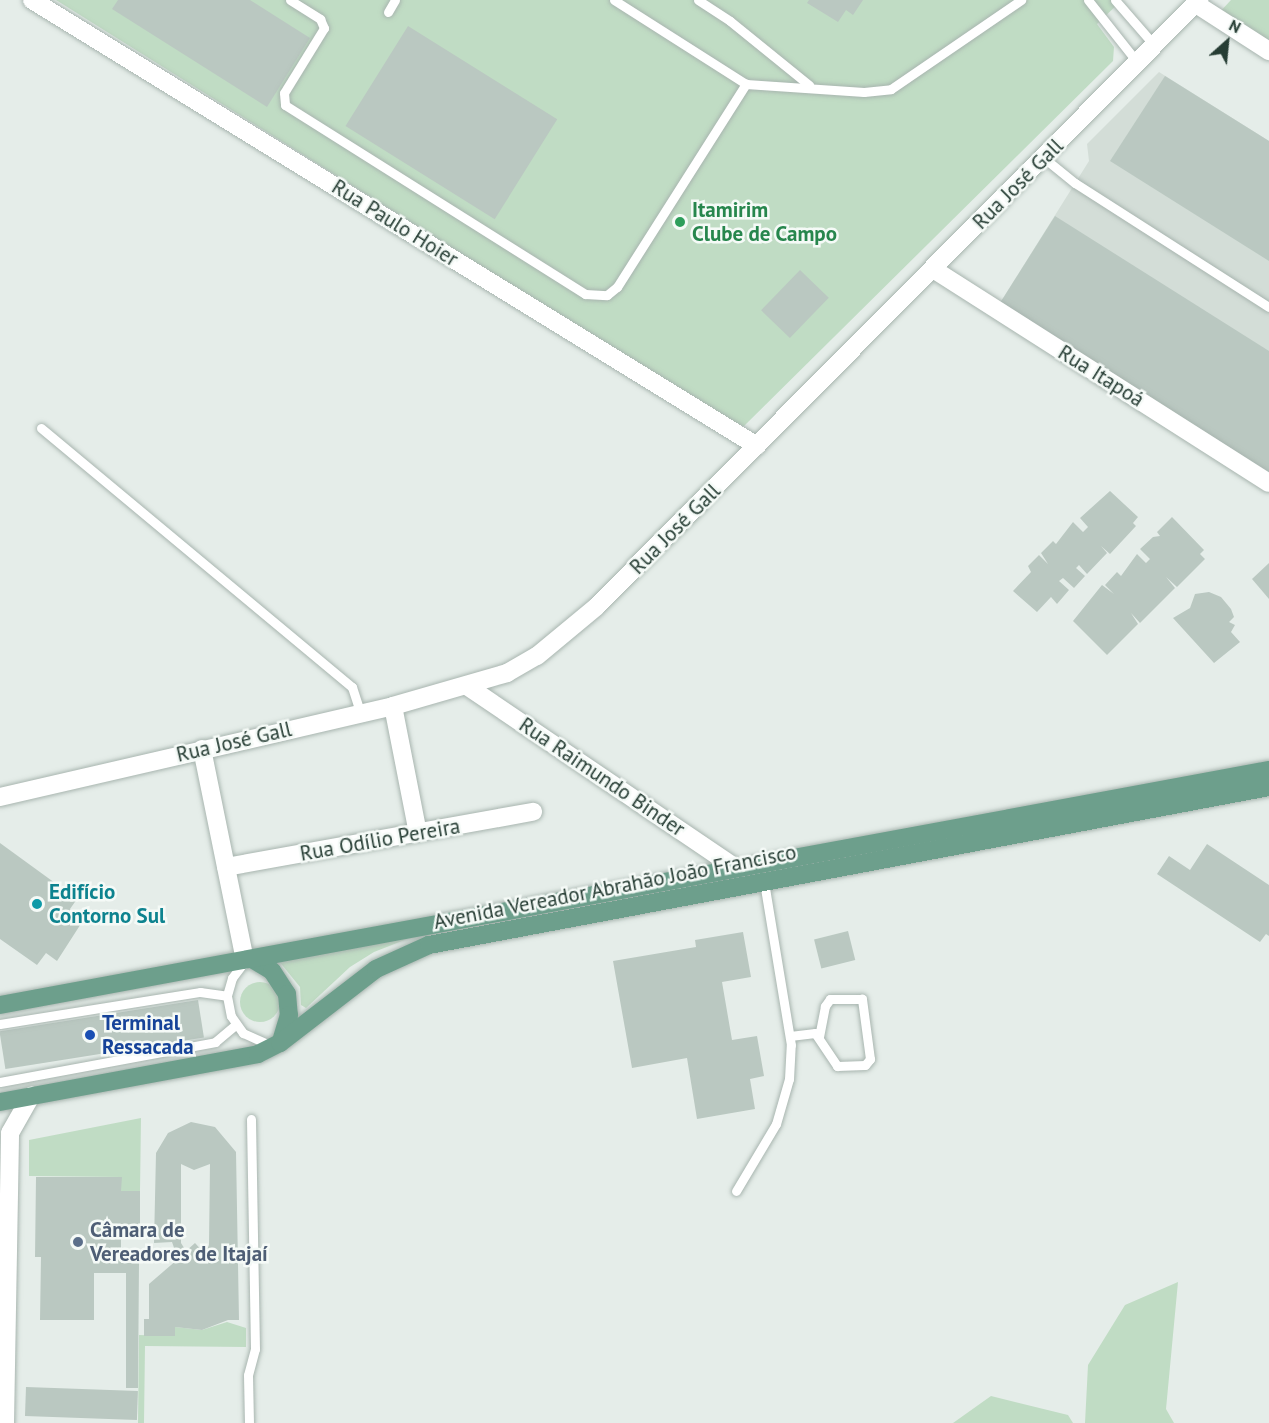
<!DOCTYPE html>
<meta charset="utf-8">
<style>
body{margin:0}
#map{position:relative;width:1269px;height:1423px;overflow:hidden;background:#e5ede9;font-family:"PT Sans",sans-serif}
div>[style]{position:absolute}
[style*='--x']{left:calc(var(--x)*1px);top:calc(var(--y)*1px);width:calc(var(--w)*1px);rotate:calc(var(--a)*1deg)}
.built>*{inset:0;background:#d3ddd7}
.green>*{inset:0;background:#c0dcc4}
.round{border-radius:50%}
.building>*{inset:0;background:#bac8c1;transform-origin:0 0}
.roads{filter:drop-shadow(0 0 2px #a8b5af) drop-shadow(0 0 2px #a8b5af)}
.lane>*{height:9px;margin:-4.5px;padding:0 4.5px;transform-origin:4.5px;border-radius:4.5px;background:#fff}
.street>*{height:18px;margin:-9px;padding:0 9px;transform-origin:9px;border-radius:9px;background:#fff}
.secondary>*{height:18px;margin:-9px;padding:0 9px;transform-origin:9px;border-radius:9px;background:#fff}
.primary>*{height:18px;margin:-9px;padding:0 9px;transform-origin:9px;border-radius:9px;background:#6d9f8c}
.dots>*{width:16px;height:16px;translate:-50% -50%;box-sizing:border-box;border:3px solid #f5faf7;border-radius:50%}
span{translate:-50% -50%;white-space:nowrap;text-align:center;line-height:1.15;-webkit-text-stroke:5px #f5faf7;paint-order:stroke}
.street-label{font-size:21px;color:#263d34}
.leisure-label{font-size:21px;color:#27864d;font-weight:700}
.left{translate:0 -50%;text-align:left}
.culture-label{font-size:21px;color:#0d838f;font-weight:700}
.transit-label{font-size:21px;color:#164399;font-weight:700}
.service-label{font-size:21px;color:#4e5e75;font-weight:700}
.north{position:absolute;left:1197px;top:12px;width:60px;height:60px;-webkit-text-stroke:4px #f5faf7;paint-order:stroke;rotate:27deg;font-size:16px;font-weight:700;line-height:24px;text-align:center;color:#263d34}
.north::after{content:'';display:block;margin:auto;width:21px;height:27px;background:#263d34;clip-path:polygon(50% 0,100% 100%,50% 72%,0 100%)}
</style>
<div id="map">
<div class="built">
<i style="clip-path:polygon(1159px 72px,1269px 141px,1269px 472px,1000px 303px,1089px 161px,1087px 144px)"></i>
</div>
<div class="green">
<i style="clip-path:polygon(56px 0,1122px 0,1097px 24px,1114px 47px,1113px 61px,744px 426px,735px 425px)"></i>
<i style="clip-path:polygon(1231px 0,1269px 0,1269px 45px,1218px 14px)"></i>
<i style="clip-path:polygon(407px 939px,374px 952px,350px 967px,306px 1008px,301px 1005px,300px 987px,278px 960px)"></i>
<i class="round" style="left:240px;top:982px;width:40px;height:40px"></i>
<i style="clip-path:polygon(141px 1118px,140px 1191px,121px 1191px,121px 1177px,29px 1176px,29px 1140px)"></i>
<i style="clip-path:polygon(1178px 1282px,1166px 1409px,1174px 1423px,1085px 1423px,1088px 1365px,1125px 1305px)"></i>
<i style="clip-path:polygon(227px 1322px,246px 1328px,246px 1347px,145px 1346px,144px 1423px,138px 1423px,139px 1335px,175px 1336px,175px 1327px,202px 1330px)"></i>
<i style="clip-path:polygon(991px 1396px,1068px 1415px,1073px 1423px,953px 1423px)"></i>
</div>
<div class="building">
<i style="clip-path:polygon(118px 0,250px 0,310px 38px,267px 107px,112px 9px)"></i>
<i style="clip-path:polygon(809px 0,863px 0,853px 15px,846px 10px,838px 22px,807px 3px)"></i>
<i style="left:408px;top:26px;width:176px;height:118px;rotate:32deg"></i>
<i style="clip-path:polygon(1165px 76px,1269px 141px,1269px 261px,1110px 161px)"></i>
<i style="clip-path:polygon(1055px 216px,1269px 351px,1269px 472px,1000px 303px)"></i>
<i style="left:800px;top:270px;width:40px;height:56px;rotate:44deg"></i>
<i style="clip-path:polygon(1110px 491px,1138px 517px,1133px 523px,1136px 526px,1110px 554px,1101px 546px,1107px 553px,1087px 574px,1079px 565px,1076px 568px,1085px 576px,1074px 588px,1063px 578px,1059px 581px,1069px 590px,1057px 604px,1051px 597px,1037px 612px,1013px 591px,1031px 572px,1028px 566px,1039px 555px,1048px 564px,1041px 553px,1053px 541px,1056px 544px,1073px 522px,1083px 532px,1088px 527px,1080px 518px)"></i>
<i style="clip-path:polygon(1172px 517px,1204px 550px,1200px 554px,1205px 559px,1177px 587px,1166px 577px,1175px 588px,1140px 623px,1131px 613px,1138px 624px,1107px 655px,1073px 621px,1102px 585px,1114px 594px,1105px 585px,1117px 572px,1121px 576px,1137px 554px,1146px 563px,1150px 559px,1140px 549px,1153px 537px,1160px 536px,1157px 532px)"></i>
<i style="clip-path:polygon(1269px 563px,1269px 599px,1252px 579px)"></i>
<i style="clip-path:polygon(1209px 592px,1221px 597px,1231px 609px,1234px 617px,1229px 622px,1235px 625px,1231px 632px,1240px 642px,1214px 663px,1173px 618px,1190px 608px,1195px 594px)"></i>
<i style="clip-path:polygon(0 843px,77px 899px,70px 909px,84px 919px,57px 961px,46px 953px,37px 965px,0 939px)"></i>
<i style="clip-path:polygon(1207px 844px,1269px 885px,1269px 936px,1266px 934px,1260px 942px,1157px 874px,1169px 856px,1190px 870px)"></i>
<i style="left:848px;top:931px;width:30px;height:35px;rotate:76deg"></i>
<i style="clip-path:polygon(743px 932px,751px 977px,722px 982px,732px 1040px,757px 1036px,764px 1076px,750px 1079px,755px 1109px,697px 1119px,687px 1058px,632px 1068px,613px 961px,696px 947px,695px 940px)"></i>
<i style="left:198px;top:1000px;width:38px;height:201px;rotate:81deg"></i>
<i style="clip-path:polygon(evenodd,191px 1122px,215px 1127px,236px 1152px,239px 1320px,228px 1320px,202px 1330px,175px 1327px,175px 1336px,144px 1336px,144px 1319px,149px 1319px,149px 1284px,178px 1259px,172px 1242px,154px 1243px,156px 1153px,168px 1133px,191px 1122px,181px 1164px,194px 1170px,210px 1164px,209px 1245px,205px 1254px,195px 1243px,186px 1251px,181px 1243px,181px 1164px)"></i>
<i style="clip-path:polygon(36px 1177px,122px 1177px,121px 1191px,140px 1191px,140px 1227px,121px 1226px,121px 1263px,139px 1263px,138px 1388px,126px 1388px,126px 1273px,94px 1273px,94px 1320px,40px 1320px,41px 1257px,35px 1257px)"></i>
<i style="left:26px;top:1387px;width:112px;height:29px;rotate:2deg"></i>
</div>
<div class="roads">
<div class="lane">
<i style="--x:290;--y:0;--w:36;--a:32"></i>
<i style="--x:320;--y:19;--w:10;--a:66"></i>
<i style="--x:324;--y:28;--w:76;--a:121.6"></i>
<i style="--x:284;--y:93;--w:12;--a:85"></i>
<i style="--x:285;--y:105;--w:355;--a:32.2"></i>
<i style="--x:585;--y:294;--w:22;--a:3"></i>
<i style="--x:607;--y:295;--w:13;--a:-39"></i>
<i style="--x:617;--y:287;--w:241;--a:-57.6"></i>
<i style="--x:614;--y:0;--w:156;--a:32.5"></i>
<i style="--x:746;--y:84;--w:118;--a:3.9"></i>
<i style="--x:864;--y:92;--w:27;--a:-6"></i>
<i style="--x:891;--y:89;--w:158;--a:-34.4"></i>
<i style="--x:698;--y:0;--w:38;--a:33"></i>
<i style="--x:730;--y:21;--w:102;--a:39"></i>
<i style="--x:1088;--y:0;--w:80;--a:51.6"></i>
<i style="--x:1115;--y:0;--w:61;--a:49"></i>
<i style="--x:388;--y:12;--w:14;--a:-60"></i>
<i style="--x:1044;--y:158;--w:40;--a:39"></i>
<i style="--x:1075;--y:183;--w:230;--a:32.6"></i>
<i style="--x:41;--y:428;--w:405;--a:39.8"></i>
<i style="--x:352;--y:687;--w:28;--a:72"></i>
<i style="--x:244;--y:962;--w:20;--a:127"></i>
<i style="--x:232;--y:978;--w:19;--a:106"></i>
<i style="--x:227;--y:996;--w:20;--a:79"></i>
<i style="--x:231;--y:1016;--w:21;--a:55"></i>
<i style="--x:243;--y:1033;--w:32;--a:24"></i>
<i style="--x:0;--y:1024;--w:203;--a:-9.1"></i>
<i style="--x:200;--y:992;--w:27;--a:8"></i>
<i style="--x:790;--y:1036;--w:25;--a:-7"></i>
<i style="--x:815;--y:1033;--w:40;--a:56"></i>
<i style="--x:837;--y:1066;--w:28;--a:-2"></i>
<i style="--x:865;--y:1065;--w:8;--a:-50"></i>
<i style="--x:870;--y:1059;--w:61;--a:-97.6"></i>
<i style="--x:862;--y:999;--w:32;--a:180"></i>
<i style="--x:830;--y:999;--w:9;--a:126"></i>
<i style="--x:825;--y:1006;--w:31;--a:101"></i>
<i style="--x:0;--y:1082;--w:219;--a:-10.5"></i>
<i style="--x:215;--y:1042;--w:26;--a:-40"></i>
<i style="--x:736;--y:1191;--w:78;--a:-59.2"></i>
<i style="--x:776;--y:1124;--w:47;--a:-73.9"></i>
<i style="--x:789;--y:1079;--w:34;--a:-87"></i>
<i style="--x:791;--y:1045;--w:165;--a:-99.4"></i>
<i style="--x:249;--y:1423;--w:48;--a:-91.2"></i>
<i style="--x:248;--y:1375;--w:27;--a:-75"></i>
<i style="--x:255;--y:1349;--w:230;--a:-91"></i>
</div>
<div class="street">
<i style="--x:32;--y:0;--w:851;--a:31.6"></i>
<i style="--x:1196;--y:4;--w:87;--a:32.8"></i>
<i style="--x:933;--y:269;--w:398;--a:32.5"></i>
<i style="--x:467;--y:686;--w:325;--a:34.1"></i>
<i style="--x:393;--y:706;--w:129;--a:78.9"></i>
<i style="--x:202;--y:749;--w:215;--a:78.5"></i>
<i style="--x:226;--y:867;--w:312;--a:-10.2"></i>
<i style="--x:5;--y:1423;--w:290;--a:-89"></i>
<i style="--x:10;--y:1133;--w:43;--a:-60.4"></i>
</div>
<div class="secondary">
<i style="--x:0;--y:797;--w:403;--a:-13"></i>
<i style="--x:393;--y:706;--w:119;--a:-16.1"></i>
<i style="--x:507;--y:673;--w:34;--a:-30"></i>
<i style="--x:537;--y:656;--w:77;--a:-39.7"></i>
<i style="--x:596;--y:607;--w:856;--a:-45.19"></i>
</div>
<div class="primary">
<i style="--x:252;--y:959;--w:23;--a:31"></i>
<i style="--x:272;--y:971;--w:27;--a:57"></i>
<i style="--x:287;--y:994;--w:21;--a:85"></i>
<i style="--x:289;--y:1015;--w:27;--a:107"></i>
<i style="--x:0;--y:1005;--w:1291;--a:-10.49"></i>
<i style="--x:0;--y:1102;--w:262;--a:-10.5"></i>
<i style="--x:258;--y:1054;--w:25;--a:-27"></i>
<i style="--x:280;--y:1043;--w:121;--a:-37.6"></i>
<i style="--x:376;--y:969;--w:58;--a:-24.4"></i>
<i style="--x:429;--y:945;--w:855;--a:-10.65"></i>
</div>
</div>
<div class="dots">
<i style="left:680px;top:222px;background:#2e9e5b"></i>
<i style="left:37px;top:904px;background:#0f9aa8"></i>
<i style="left:90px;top:1035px;background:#1a4fb4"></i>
<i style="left:78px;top:1242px;background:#5c6f8a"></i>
</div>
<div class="street-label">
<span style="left:1018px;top:184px;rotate:-45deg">Rua José Gall</span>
<span style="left:395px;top:223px;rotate:32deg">Rua Paulo Hoier</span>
<span style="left:1101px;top:376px;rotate:32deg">Rua Itapoá</span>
<span style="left:675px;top:529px;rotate:-45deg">Rua José Gall</span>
<span style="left:234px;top:742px;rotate:-13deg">Rua José Gall</span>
<span style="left:602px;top:777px;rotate:34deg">Rua Raimundo Binder</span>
<span style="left:380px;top:840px;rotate:-10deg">Rua Odílio Pereira</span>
<span style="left:615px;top:887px;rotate:-11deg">Avenida Vereador Abrahão João Francisco</span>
</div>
<div class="leisure-label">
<span class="left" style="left:692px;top:222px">Itamirim<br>Clube de Campo</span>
</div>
<div class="culture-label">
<span class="left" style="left:49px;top:904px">Edifício<br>Contorno Sul</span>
</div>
<div class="transit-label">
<span class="left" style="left:102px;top:1035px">Terminal<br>Ressacada</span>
</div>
<div class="service-label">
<span class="left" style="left:90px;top:1242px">Câmara de<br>Vereadores de Itajaí</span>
</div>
<div class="north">N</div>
</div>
